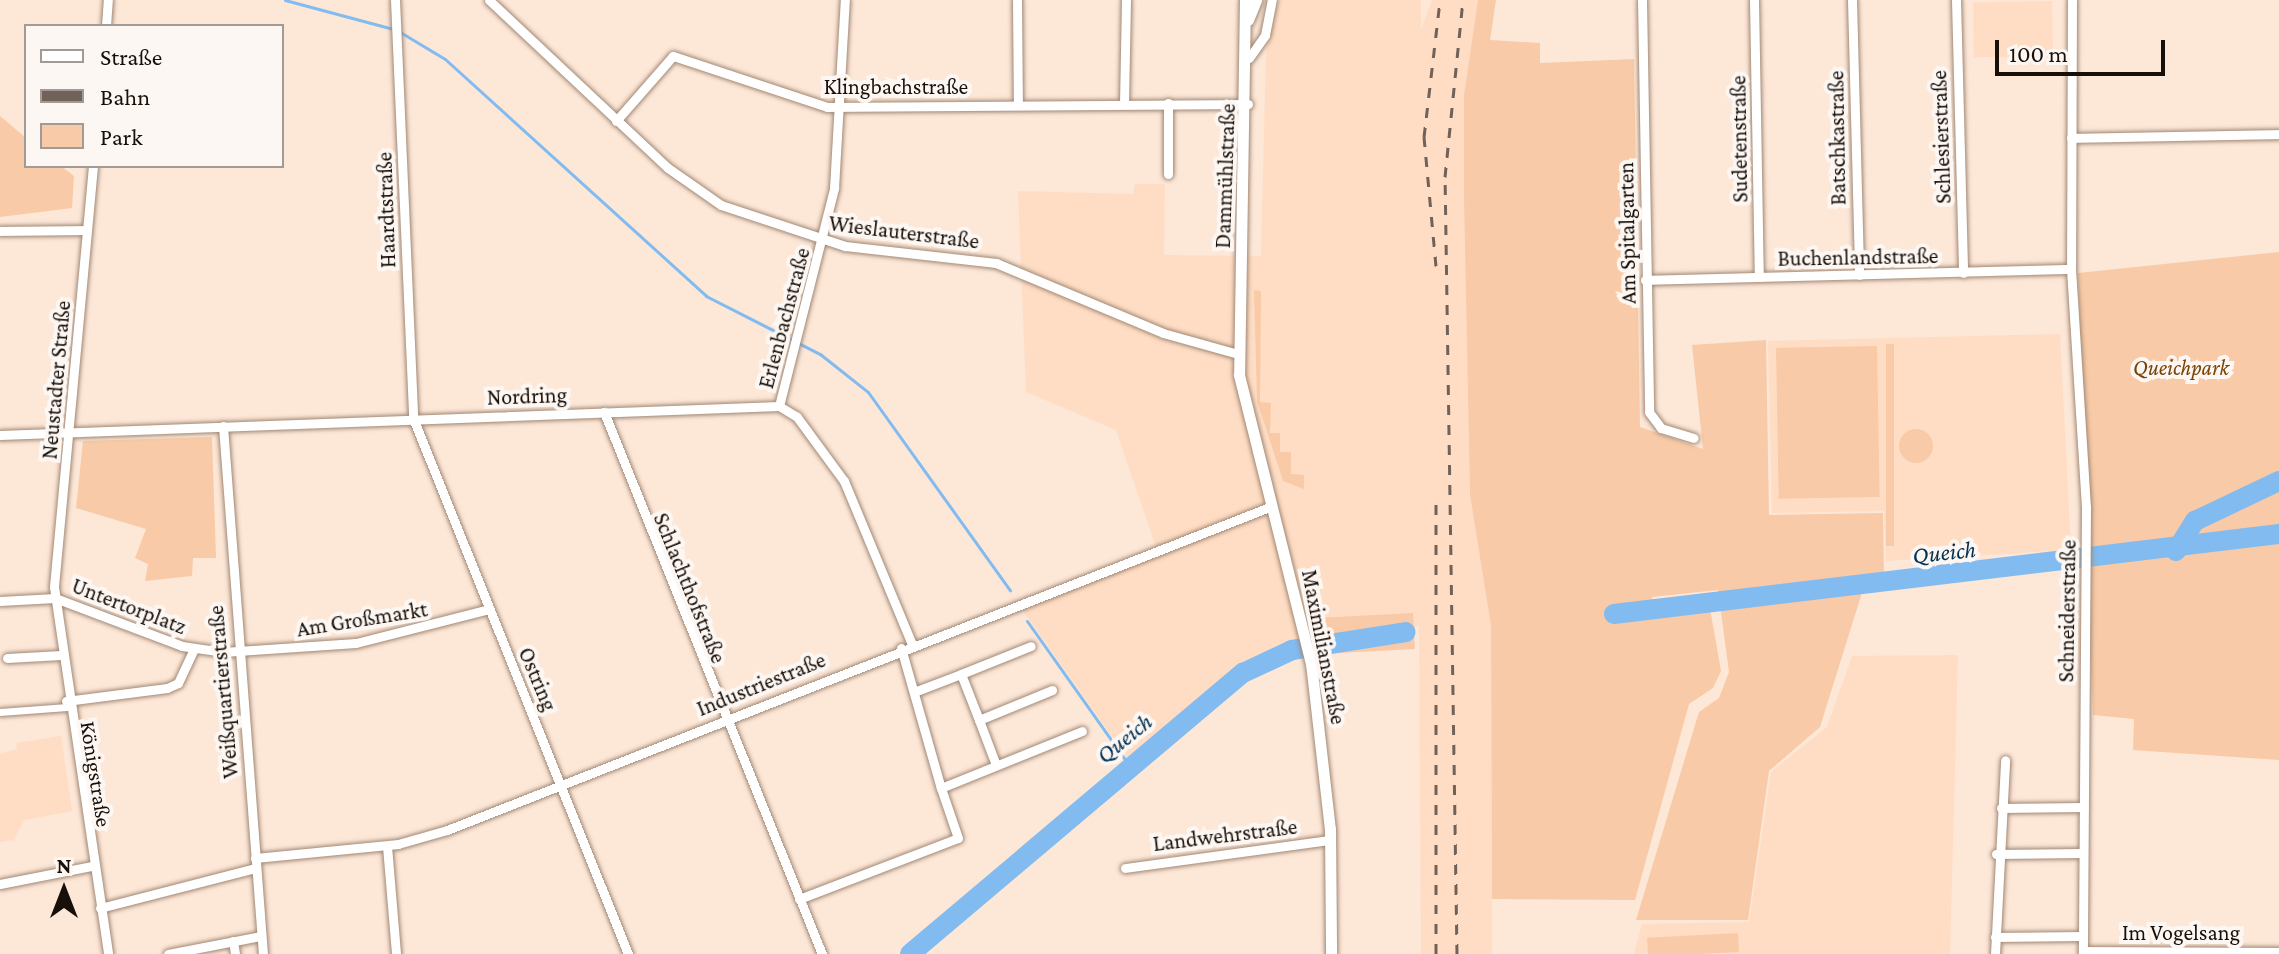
<!DOCTYPE html>
<meta charset="utf-8">
<style>
body{margin:0}
#map{position:relative;width:2279px;height:954px;overflow:hidden;background:#fde7d7;font-family:"Crimson Pro",serif}
div>[style]{position:absolute}
[style*='--x']{left:calc(var(--x)*1px);top:calc(var(--y)*1px);width:calc(var(--w)*1px);rotate:calc(var(--a)*1deg)}
.built>*{inset:0;background:#ffddc4;transform-origin:0 0}
.green>*{inset:0;background:#f8caa7;transform-origin:0 0}
.round{border-radius:50%}
.stream>*{height:3px;margin:-1.5px;padding:0 1.5px;transform-origin:1.5px;border-radius:1.5px;background:#81bbf0}
.river>*{height:20px;margin:-10px;padding:0 10px;transform-origin:10px;border-radius:10px;background:#81bbf0}
.roads{filter:drop-shadow(0 0 2px #a18875) drop-shadow(0 0 2px #a18875)}
.pedestrian>*{height:7px;margin:-3.5px;padding:0 3.5px;transform-origin:3.5px;border-radius:3.5px;background:#fff}
.minor>*{height:9px;margin:-4.5px;padding:0 4.5px;transform-origin:4.5px;border-radius:4.5px;background:#fff}
.tertiary>*{height:11px;margin:-5.5px;padding:0 5.5px;transform-origin:5.5px;border-radius:5.5px;background:#fff}
.rail>*{height:3px;margin-top:-1.5px;transform-origin:0;background:repeating-linear-gradient(90deg,#716259 0 10px,transparent 0 20px)}
span{translate:-50% -50%;white-space:nowrap;text-align:center;line-height:1.15;-webkit-text-stroke:8px #fdf7f3;paint-order:stroke}
.street-label{font-size:22px;color:#180f09}
.park-label{font-size:22px;color:#7b4205;font-style:italic}
.water-label{font-size:24px;color:#023051;font-style:italic}
.legend{position:absolute;left:24px;top:24px;width:260px;height:144px;box-sizing:border-box;background:#fdf7f3;border:2px solid #a19a95;margin:0;padding:10px 14px;list-style:none;font-size:24px;color:#180f09}
.legend li{display:flex;align-items:center;gap:16px;height:40px}
.legend b{width:40px;border:2px solid #a19a95}
.north{position:absolute;left:24px;top:850px;width:80px;height:80px;-webkit-text-stroke:6px #fdf7f3;paint-order:stroke;rotate:0deg;font-size:22px;font-weight:700;line-height:32px;text-align:center;color:#180f09}
.north::after{content:'';display:block;margin:auto;width:28px;height:36px;background:#180f09;clip-path:polygon(50% 0,100% 100%,50% 72%,0 100%)}
.scale{position:absolute;left:1995px;top:40px;width:170px;height:36px;box-sizing:border-box;border:4px solid #180f09;border-top:0;padding-left:10px;font-size:24px;line-height:28px;white-space:nowrap;color:#180f09;-webkit-text-stroke:6px #fdf7f3;paint-order:stroke}
</style>
<div id="map">
<div class="built">
<i style="clip-path:polygon(1279px 0,1421px 0,1421px 29px,1432px 0,1478px 0,1464px 95px,1468px 392px,1470px 495px,1491px 626px,1492px 954px,1421px 954px,1419px 626px,1292px 649px,1242px 672px,1130px 762px,1019px 605px,1157px 550px,1116px 430px,1026px 392px,1018px 191px,1133px 194px,1135px 184px,1165px 184px,1164px 255px,1261px 256px,1266px 52px)"></i>
<i style="left:2052px;top:1px;width:55px;height:79px;rotate:89deg"></i>
<i style="clip-path:polygon(2060px 334px,2071px 550px,1886px 561px,1884px 511px,1772px 513px,1768px 341px)"></i>
<i style="clip-path:polygon(1958px 655px,1950px 954px,1634px 954px,1642px 924px,1749px 922px,1771px 772px,1827px 727px,1852px 656px)"></i>
<i style="clip-path:polygon(61px 736px,72px 811px,24px 820px,14px 840px,0 842px,0 754px,17px 749px,16px 743px)"></i>
</div>
<div class="green">
<i style="clip-path:polygon(1478px 0,1496px 0,1490px 40px,1540px 43px,1540px 63px,1634px 59px,1640px 427px,1703px 449px,1692px 345px,1766px 340px,1769px 515px,1883px 513px,1884px 580px,1865px 583px,1820px 727px,1769px 771px,1748px 920px,1636px 920px,1699px 712px,1719px 698px,1729px 672px,1718px 590px,1652px 597px,1652px 614px,1710px 608px,1721px 671px,1713px 688px,1689px 704px,1635px 900px,1492px 899px,1491px 626px,1470px 495px,1464px 197px,1464px 95px)"></i>
<i style="clip-path:polygon(0 116px,26px 138px,26px 166px,61px 166px,74px 176px,72px 208px,0 217px)"></i>
<i style="clip-path:polygon(2279px 252px,2279px 760px,2133px 750px,2134px 719px,2093px 715px,2078px 273px)"></i>
<i style="clip-path:polygon(1254px 290px,1261px 291px,1260px 402px,1271px 403px,1270px 433px,1280px 433px,1280px 452px,1291px 452px,1291px 474px,1304px 475px,1304px 489px,1283px 481px,1257px 401px)"></i>
<i style="left:1886px;top:344px;width:8px;height:202px"></i>
<i style="left:1877px;top:346px;width:151px;height:101px;rotate:89deg"></i>
<i class="round" style="left:1899px;top:429px;width:34px;height:34px"></i>
<i style="clip-path:polygon(212px 437px,216px 558px,193px 558px,192px 576px,145px 581px,148px 564px,135px 558px,146px 529px,76px 508px,83px 441px)"></i>
<i style="left:1413px;top:613px;width:36px;height:96px;rotate:87deg"></i>
<i style="left:1738px;top:933px;width:19px;height:91px;rotate:87deg"></i>
</div>
<div class="stream">
<i style="--x:285;--y:0;--w:112;--a:15"></i>
<i style="--x:400;--y:32;--w:52;--a:31"></i>
<i style="--x:445;--y:59;--w:353;--a:42.2"></i>
<i style="--x:706;--y:296;--w:128;--a:27"></i>
<i style="--x:820;--y:354;--w:61;--a:38.4"></i>
<i style="--x:868;--y:392;--w:244;--a:54.4"></i>
<i style="--x:1027;--y:621;--w:176;--a:54.7"></i>
</div>
<div class="river">
<i style="--x:2176;--y:551;--w:36;--a:-58"></i>
<i style="--x:2195;--y:521;--w:93;--a:-25.5"></i>
<i style="--x:1614;--y:614;--w:670;--a:-6.86"></i>
<i style="--x:910;--y:954;--w:436;--a:-40.2"></i>
<i style="--x:1243;--y:673;--w:54;--a:-25.1"></i>
<i style="--x:1292;--y:650;--w:115;--a:-9"></i>
</div>
<div class="roads">
<div class="pedestrian">
<i style="--x:0;--y:712;--w:67;--a:-4.3"></i>
</div>
<div class="minor">
<i style="--x:395;--y:0;--w:418;--a:87.5"></i>
<i style="--x:413;--y:418;--w:578;--a:68.14"></i>
<i style="--x:489;--y:0;--w:245;--a:43.2"></i>
<i style="--x:668;--y:168;--w:65;--a:34.9"></i>
<i style="--x:721;--y:205;--w:131;--a:18.3"></i>
<i style="--x:845;--y:246;--w:152;--a:6.4"></i>
<i style="--x:996;--y:263;--w:181;--a:22.7"></i>
<i style="--x:1163;--y:333;--w:78;--a:15.6"></i>
<i style="--x:1017;--y:0;--w:105;--a:89.5"></i>
<i style="--x:1642;--y:0;--w:412;--a:89"></i>
<i style="--x:1649;--y:412;--w:20;--a:53"></i>
<i style="--x:1661;--y:428;--w:34;--a:17"></i>
<i style="--x:1754;--y:0;--w:277;--a:89"></i>
<i style="--x:1852;--y:0;--w:275;--a:88.5"></i>
<i style="--x:1956;--y:0;--w:273;--a:88.5"></i>
<i style="--x:2072;--y:0;--w:269;--a:90.2"></i>
<i style="--x:2071;--y:269;--w:238;--a:86.4"></i>
<i style="--x:2086;--y:507;--w:447;--a:90.4"></i>
<i style="--x:106;--y:26;--w:26;--a:-86"></i>
<i style="--x:1249;--y:58;--w:28;--a:-55"></i>
<i style="--x:1265;--y:35;--w:36;--a:-79"></i>
<i style="--x:1168;--y:103;--w:71;--a:90"></i>
<i style="--x:1124;--y:104;--w:104;--a:-88.9"></i>
<i style="--x:616;--y:121;--w:86;--a:-48.8"></i>
<i style="--x:673;--y:56;--w:162;--a:18.3"></i>
<i style="--x:827;--y:107;--w:421;--a:-0.4"></i>
<i style="--x:2071;--y:138;--w:208;--a:-1.1"></i>
<i style="--x:93;--y:166;--w:423;--a:95.3"></i>
<i style="--x:54;--y:587;--w:371;--a:81.6"></i>
<i style="--x:0;--y:231;--w:87;--a:-0.7"></i>
<i style="--x:1645;--y:280;--w:426;--a:-1.5"></i>
<i style="--x:779;--y:406;--w:225;--a:-75.8"></i>
<i style="--x:834;--y:188;--w:188;--a:-86.7"></i>
<i style="--x:604;--y:412;--w:584;--a:68.09"></i>
<i style="--x:223;--y:426;--w:530;--a:85.67"></i>
<i style="--x:0;--y:435;--w:780;--a:-2.13"></i>
<i style="--x:779;--y:406;--w:21;--a:31"></i>
<i style="--x:797;--y:417;--w:79;--a:53.7"></i>
<i style="--x:844;--y:481;--w:177;--a:67.4"></i>
<i style="--x:0;--y:601;--w:55;--a:-3.1"></i>
<i style="--x:55;--y:598;--w:136;--a:20.7"></i>
<i style="--x:182;--y:646;--w:41;--a:8.3"></i>
<i style="--x:223;--y:652;--w:133;--a:-3.9"></i>
<i style="--x:356;--y:643;--w:137;--a:-14.3"></i>
<i style="--x:901;--y:648;--w:146;--a:74.1"></i>
<i style="--x:7;--y:658;--w:54;--a:-3.2"></i>
<i style="--x:914;--y:692;--w:50;--a:-21"></i>
<i style="--x:66;--y:701;--w:102;--a:-7.3"></i>
<i style="--x:167;--y:688;--w:12;--a:-24"></i>
<i style="--x:178;--y:683;--w:38;--a:-65"></i>
<i style="--x:979;--y:720;--w:49;--a:-111.4"></i>
<i style="--x:961;--y:674;--w:75;--a:-21.8"></i>
<i style="--x:996;--y:765;--w:48;--a:-110.7"></i>
<i style="--x:979;--y:720;--w:79;--a:-22.3"></i>
<i style="--x:2001;--y:808;--w:83;--a:-0.7"></i>
<i style="--x:387;--y:846;--w:108;--a:85.2"></i>
<i style="--x:1996;--y:854;--w:87;--a:-0.7"></i>
<i style="--x:255;--y:858;--w:144;--a:-5.6"></i>
<i style="--x:398;--y:844;--w:51;--a:-15.9"></i>
<i style="--x:447;--y:830;--w:886;--a:-21.44"></i>
<i style="--x:1125;--y:868;--w:207;--a:-7.8"></i>
<i style="--x:0;--y:884;--w:94;--a:-11.1"></i>
<i style="--x:799;--y:899;--w:170;--a:-21"></i>
<i style="--x:958;--y:838;--w:53;--a:-108.8"></i>
<i style="--x:941;--y:788;--w:152;--a:-22"></i>
<i style="--x:100;--y:908;--w:161;--a:-14.4"></i>
<i style="--x:1995;--y:937;--w:88;--a:-0.7"></i>
<i style="--x:233;--y:941;--w:13;--a:81"></i>
<i style="--x:2083;--y:951;--w:196;--a:0.3"></i>
<i style="--x:168;--y:954;--w:95;--a:-11"></i>
<i style="--x:1995;--y:954;--w:194;--a:-87"></i>
</div>
<div class="tertiary">
<i style="--x:1245;--y:0;--w:375;--a:90.9"></i>
<i style="--x:1239;--y:375;--w:297;--a:76"></i>
<i style="--x:1311;--y:663;--w:167;--a:83.5"></i>
<i style="--x:1330;--y:829;--w:125;--a:89.5"></i>
<i style="--x:1248;--y:20;--w:22;--a:-68"></i>
</div>
</div>
<div class="rail">
<i style="--x:1436;--y:266;--w:130;--a:-95.3"></i>
<i style="--x:1424;--y:137;--w:138;--a:-83.3"></i>
<i style="--x:1436;--y:954;--w:455;--a:-90"></i>
<i style="--x:1457;--y:954;--w:777;--a:-90.88"></i>
<i style="--x:1445;--y:177;--w:178;--a:-84.2"></i>
</div>
<div class="street-label">
<span style="left:896px;top:87px">Klingbachstraße</span>
<span style="left:1941px;top:137px;rotate:-92deg">Schlesierstraße</span>
<span style="left:1837px;top:138px;rotate:-91deg">Batschkastraße</span>
<span style="left:1739px;top:139px;rotate:-91deg">Sudetenstraße</span>
<span style="left:1225px;top:176px;rotate:-88deg">Dammühlstraße</span>
<span style="left:386px;top:210px;rotate:-92deg">Haardtstraße</span>
<span style="left:904px;top:232px;rotate:7deg">Wieslauterstraße</span>
<span style="left:1627px;top:233px;rotate:-91deg">Am Spitalgarten</span>
<span style="left:1858px;top:257px;rotate:-1deg">Buchenlandstraße</span>
<span style="left:784px;top:318px;rotate:-75deg">Erlenbachstraße</span>
<span style="left:56px;top:380px;rotate:-85deg">Neustadter Straße</span>
<span style="left:527px;top:396px;rotate:-2deg">Nordring</span>
<span style="left:690px;top:588px;rotate:68deg">Schlachthofstraße</span>
<span style="left:129px;top:606px;rotate:21deg">Untertorplatz</span>
<span style="left:2067px;top:611px;rotate:-89deg">Schneiderstraße</span>
<span style="left:362px;top:619px;rotate:-9deg">Am Großmarkt</span>
<span style="left:1324px;top:647px;rotate:79deg">Maximilianstraße</span>
<span style="left:538px;top:679px;rotate:67deg">Ostring</span>
<span style="left:761px;top:684px;rotate:-22deg">Industriestraße</span>
<span style="left:223px;top:692px;rotate:-95deg">Weißquartierstraße</span>
<span style="left:96px;top:774px;rotate:81deg">Königstraße</span>
<span style="left:1225px;top:835px;rotate:-7deg">Landwehrstraße</span>
<span style="left:2181px;top:933px">Im Vogelsang</span>
</div>
<div class="park-label">
<span style="left:2181px;top:368px">Queichpark</span>
</div>
<div class="water-label">
<span style="left:1944px;top:552px;rotate:-6deg">Queich</span>
<span style="left:1124px;top:738px;rotate:-39deg">Queich</span>
</div>
<ul class="legend">
<li><b style="height:10px;background:#fff"></b>Straße</li>
<li><b style="height:10px;background:#716259"></b>Bahn</li>
<li><b style="height:22px;background:#f8caa7"></b>Park</li>
</ul>
<div class="north">N</div>
<div class="scale">100 m</div>
</div>
